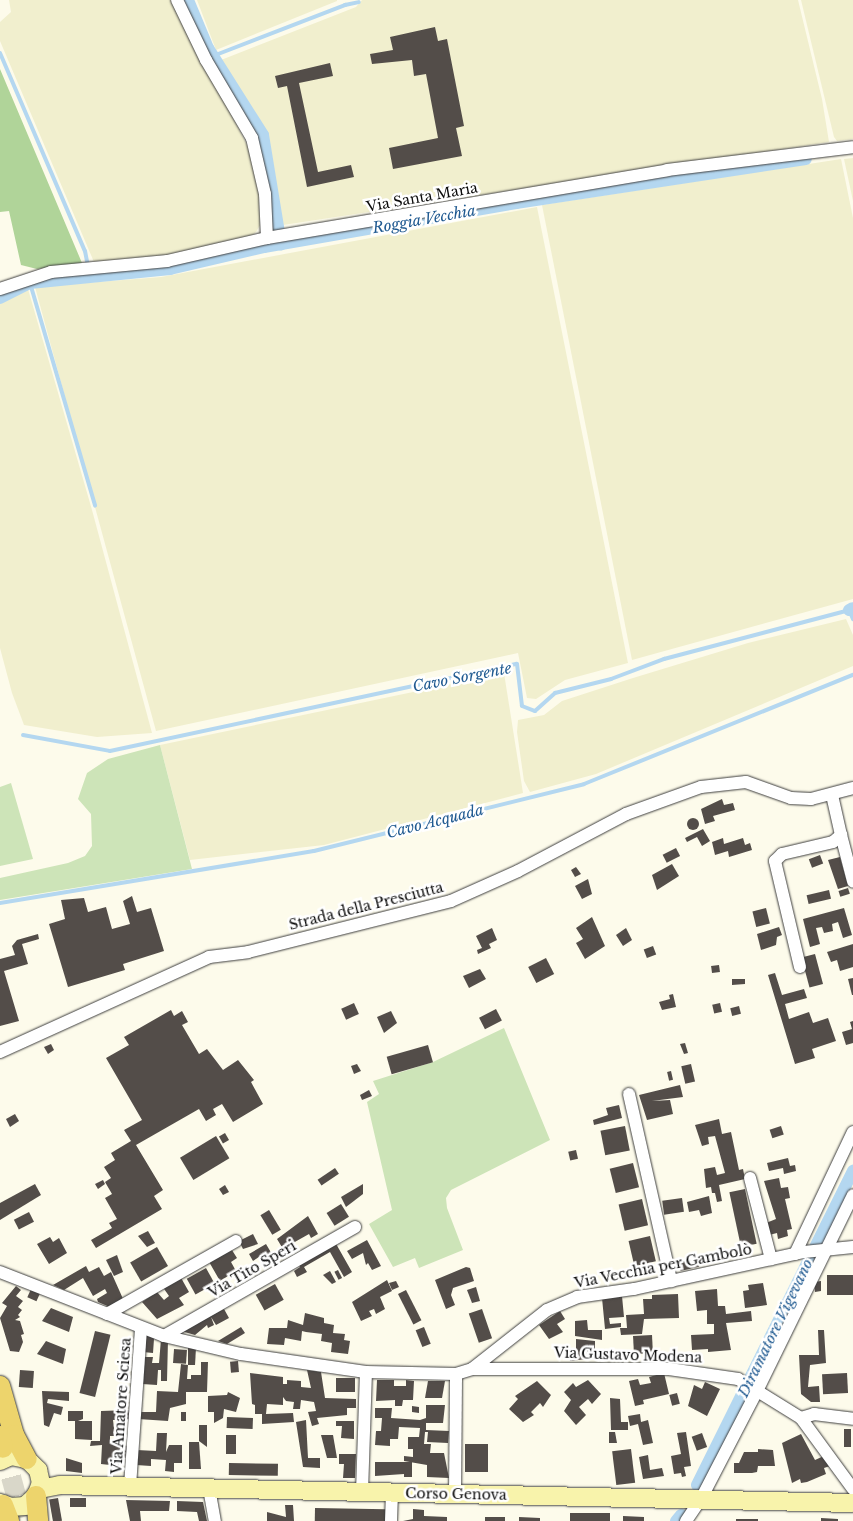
<!DOCTYPE html>
<meta charset="utf-8">
<style>
body{margin:0}
#map{position:relative;width:853px;height:1521px;overflow:hidden;background:#fdfbeb;font-family:"Libre Baskerville",serif}
div>[style]{position:absolute}
[style*='--x']{left:calc(var(--x)*1px);top:calc(var(--y)*1px);width:calc(var(--w)*1px);rotate:calc(var(--a)*1deg)}
.farmland>*{inset:0;background:#f1efce}
.green>*{inset:0;background:#cde4b8}
.forest>*{inset:0;background:#b0d499}
.stream>*{height:4px;margin:-2px;padding:0 2px;transform-origin:2px;border-radius:2px;background:#b4d7f0}
.canal>*{height:12px;margin:-6px;padding:0 6px;transform-origin:6px;border-radius:6px;background:#b4d7f0}
.building>*{inset:0;background:#534d49;transform-origin:0 0}
.round{border-radius:50%}
.primary-tunnel>*{height:20px;margin-top:-10px;transform-origin:0;background:repeating-linear-gradient(90deg,#d9d7c9 0 20px,transparent 0 30px)}
.roads{filter:drop-shadow(0 0 1px #3e3e3e) drop-shadow(0 0 1px #3e3e3e)}
.minor>*{height:12px;margin:-6px;padding:0 6px;transform-origin:6px;border-radius:6px;background:#fff}
.secondary>*{height:18px;margin:-9px;padding:0 9px;transform-origin:9px;border-radius:9px;background:#f8f3ab}
.primary>*{height:20px;margin:-10px;padding:0 10px;transform-origin:10px;border-radius:10px;background:#edd46c}
span{translate:-50% -50%;white-space:nowrap;text-align:center;line-height:1.15;-webkit-text-stroke:5px #fff;paint-order:stroke}
.street-label{font-size:14px;color:#0b0b0b}
.water-label{font-size:15px;color:#205a91;font-style:italic}
</style>
<div id="map">
<div class="farmland">
<i style="clip-path:polygon(9px 0,173px 0,252px 155px,259px 188px,260px 225px,256px 232px,246px 240px,173px 255px,94px 262px,0 41px,0 22px,11px 12px)"></i>
<i style="clip-path:polygon(197px 0,337px 0,337px 1px,216px 50px)"></i>
<i style="clip-path:polygon(362px 0,798px 0,822px 99px,829px 142px,283px 225px,271px 150px,263px 128px,221px 60px,356px 7px)"></i>
<i style="clip-path:polygon(801px 0,853px 0,853px 139px,837px 141px,834px 137px)"></i>
<i style="clip-path:polygon(853px 158px,853px 201px,844px 159px)"></i>
<i style="clip-path:polygon(841px 159px,853px 218px,853px 599px,632px 660px,542px 205px)"></i>
<i style="clip-path:polygon(537px 207px,628px 663px,565px 680px,536px 699px,527px 698px,518px 653px,156px 731px,35px 287px,161px 277px)"></i>
<i style="clip-path:polygon(28px 289px,92px 510px,152px 733px,97px 737px,24px 725px,12px 693px,0 648px,0 304px)"></i>
<i style="clip-path:polygon(846px 619px,853px 635px,853px 666px,596px 774px,530px 792px,524px 781px,517px 732px,518px 720px,544px 715px,562px 701px,633px 678px,748px 643px)"></i>
<i style="clip-path:polygon(504px 673px,523px 793px,324px 845px,190px 860px,160px 745px)"></i>
</div>
<div class="green">
<i style="clip-path:polygon(160px 745px,192px 869px,0 900px,0 878px,68px 863px,85px 856px,92px 846px,91px 814px,78px 799px,87px 773px,108px 759px)"></i>
<i style="clip-path:polygon(11px 783px,33px 859px,0 866px,0 787px)"></i>
<i style="clip-path:polygon(504px 1028px,550px 1140px,451px 1190px,446px 1198px,447px 1208px,463px 1250px,419px 1268px,415px 1258px,393px 1267px,369px 1224px,392px 1210px,367px 1102px,379px 1094px,373px 1081px,433px 1062px)"></i>
</div>
<div class="forest">
<i style="clip-path:polygon(0 69px,82px 263px,37px 269px,21px 265px,9px 211px,0 212px)"></i>
</div>
<div class="stream">
<i style="--x:0;--y:53;--w:215;--a:66.8"></i>
<i style="--x:85;--y:251;--w:26;--a:79"></i>
<i style="--x:213;--y:56;--w:142;--a:-21.1"></i>
<i style="--x:345;--y:5;--w:14;--a:-12"></i>
<i style="--x:30;--y:283;--w:232;--a:73.7"></i>
<i style="--x:23;--y:735;--w:88;--a:10.4"></i>
<i style="--x:110;--y:751;--w:416;--a:-12.1"></i>
<i style="--x:517;--y:664;--w:42;--a:83.2"></i>
<i style="--x:522;--y:706;--w:14;--a:21"></i>
<i style="--x:535;--y:711;--w:27;--a:-42"></i>
<i style="--x:555;--y:693;--w:58;--a:-14"></i>
<i style="--x:611;--y:679;--w:57;--a:-20.7"></i>
<i style="--x:664;--y:659;--w:191;--a:-14.8"></i>
<i style="--x:849;--y:610;--w:10;--a:66"></i>
<i style="--x:0;--y:903;--w:318;--a:-9.4"></i>
<i style="--x:314;--y:851;--w:278;--a:-13.9"></i>
<i style="--x:584;--y:784;--w:290;--a:-22.1"></i>
</div>
<div class="canal">
<i style="--x:188;--y:0;--w:52;--a:67.4"></i>
<i style="--x:208;--y:48;--w:103;--a:57.7"></i>
<i style="--x:263;--y:135;--w:111;--a:80.7"></i>
<i style="--x:0;--y:298;--w:34;--a:-27"></i>
<i style="--x:30;--y:283;--w:141;--a:-5.7"></i>
<i style="--x:170;--y:269;--w:97;--a:-13.2"></i>
<i style="--x:264;--y:247;--w:256;--a:-9.9"></i>
<i style="--x:516;--y:203;--w:293;--a:-8.6"></i>
<i style="--x:849;--y:610;--w:4;--a:-27"></i>
<i style="--x:697;--y:1485;--w:351;--a:-63.6"></i>
<i style="--x:676;--y:1521;--w:8;--a:-50"></i>
</div>
<div class="building">
<i style="clip-path:polygon(435px 27px,438px 41px,447px 39px,464px 126px,456px 128px,462px 156px,393px 169px,389px 148px,438px 138px,426px 74px,414px 76px,412px 60px,372px 64px,370px 54px,393px 50px,390px 37px)"></i>
<i style="clip-path:polygon(330px 63px,333px 76px,299px 83px,318px 172px,351px 165px,354px 177px,307px 187px,287px 86px,278px 88px,275px 76px)"></i>
<i style="clip-path:polygon(722px 799px,724px 805px,733px 803px,735px 810px,713px 816px,715px 821px,705px 824px,701px 809px)"></i>
<i class="round" style="left:687px;top:818px;width:12px;height:12px"></i>
<i style="clip-path:polygon(703px 829px,710px 841px,702px 846px,697px 837px,687px 842px,685px 838px)"></i>
<i style="clip-path:polygon(723px 838px,724px 844px,743px 838px,745px 845px,750px 843px,752px 850px,729px 857px,728px 851px,715px 855px,712px 842px)"></i>
<i style="left:676px;top:848px;width:9px;height:15px;rotate:63deg"></i>
<i style="left:820px;top:855px;width:9px;height:12px;rotate:69deg"></i>
<i style="clip-path:polygon(840px 857px,848px 886px,838px 889px,828px 860px)"></i>
<i style="clip-path:polygon(672px 864px,679px 876px,657px 890px,652px 875px)"></i>
<i style="clip-path:polygon(576px 867px,581px 874px,575px 877px,571px 870px)"></i>
<i style="clip-path:polygon(588px 879px,592px 894px,582px 899px,575px 886px)"></i>
<i style="left:848px;top:888px;width:6px;height:10px;rotate:72deg"></i>
<i style="left:829px;top:890px;width:9px;height:23px;rotate:77deg"></i>
<i style="clip-path:polygon(132px 896px,137px 912px,151px 908px,164px 951px,123px 964px,125px 970px,68px 987px,49px 924px,65px 919px,61px 900px,84px 898px,88px 912px,106px 907px,112px 929px,130px 924px,123px 901px)"></i>
<i style="left:766px;top:908px;width:16px;height:14px;rotate:76deg"></i>
<i style="clip-path:polygon(844px 908px,852px 935px,843px 938px,838px 922px,832px 924px,833px 931px,824px 933px,822px 927px,816px 928px,820px 944px,810px 947px,803px 919px)"></i>
<i style="clip-path:polygon(592px 917px,605px 946px,585px 959px,576px 943px,583px 939px,576px 928px)"></i>
<i style="clip-path:polygon(779px 927px,782px 935px,777px 937px,776px 945px,761px 950px,757px 934px)"></i>
<i style="clip-path:polygon(492px 928px,497px 940px,489px 944px,491px 948px,478px 954px,477px 950px,482px 948px,476px 936px)"></i>
<i style="clip-path:polygon(626px 928px,632px 940px,623px 946px,616px 935px)"></i>
<i style="clip-path:polygon(38px 934px,39px 939px,22px 944px,28px 964px,4px 971px,19px 1021px,0 1026px,0 959px,15px 955px,12px 946px,17px 940px)"></i>
<i style="clip-path:polygon(853px 944px,853px 967px,840px 971px,837px 960px,831px 962px,827px 952px)"></i>
<i style="left:653px;top:946px;width:9px;height:10px;rotate:69deg"></i>
<i style="left:815px;top:954px;width:31px;height:14px;rotate:75deg"></i>
<i style="left:546px;top:958px;width:18px;height:20px;rotate:63deg"></i>
<i style="left:719px;top:965px;width:7px;height:8px;rotate:82deg"></i>
<i style="clip-path:polygon(480px 969px,486px 979px,469px 988px,463px 976px)"></i>
<i style="clip-path:polygon(775px 973px,782px 995px,804px 989px,807px 998px,785px 1004px,789px 1019px,809px 1012px,813px 1023px,828px 1018px,836px 1041px,812px 1049px,815px 1058px,795px 1064px,768px 975px)"></i>
<i style="clip-path:polygon(853px 978px,853px 995px,852px 995px,848px 979px)"></i>
<i style="clip-path:polygon(732px 979px,745px 979px,745px 984px,732px 985px)"></i>
<i style="clip-path:polygon(673px 994px,676px 1007px,662px 1010px,659px 1002px,670px 999px,669px 995px)"></i>
<i style="left:354px;top:1003px;width:12px;height:14px;rotate:66deg"></i>
<i style="left:720px;top:1003px;width:9px;height:8px;rotate:77deg"></i>
<i style="left:739px;top:1006px;width:8px;height:9px;rotate:76deg"></i>
<i style="left:496px;top:1009px;width:13px;height:19px;rotate:63deg"></i>
<i style="clip-path:polygon(171px 1010px,174px 1016px,182px 1011px,188px 1022px,182px 1025px,199px 1054px,207px 1049px,223px 1070px,238px 1060px,254px 1080px,251px 1082px,263px 1104px,233px 1122px,222px 1104px,213px 1109px,216px 1115px,206px 1121px,199px 1109px,136px 1145px,163px 1190px,154px 1196px,162px 1209px,96px 1248px,91px 1240px,112px 1228px,109px 1223px,117px 1219px,105px 1198px,112px 1194px,105px 1182px,111px 1178px,104px 1167px,115px 1160px,111px 1153px,131px 1141px,124px 1130px,142px 1120px,106px 1058px,129px 1045px,124px 1037px)"></i>
<i style="clip-path:polygon(391px 1011px,397px 1023px,384px 1033px,377px 1017px)"></i>
<i style="clip-path:polygon(853px 1021px,853px 1043px,846px 1045px,842px 1032px,852px 1029px,850px 1022px)"></i>
<i style="clip-path:polygon(685px 1043px,688px 1053px,684px 1054px,680px 1044px)"></i>
<i style="clip-path:polygon(51px 1044px,54px 1050px,48px 1054px,44px 1047px)"></i>
<i style="left:428px;top:1045px;width:18px;height:43px;rotate:74deg"></i>
<i style="clip-path:polygon(357px 1064px,361px 1071px,354px 1074px,351px 1066px)"></i>
<i style="left:691px;top:1064px;width:18px;height:10px;rotate:77deg"></i>
<i style="left:671px;top:1071px;width:9px;height:4px;rotate:77deg"></i>
<i style="clip-path:polygon(680px 1085px,683px 1097px,652px 1101px,670px 1100px,673px 1114px,647px 1120px,639px 1095px)"></i>
<i style="clip-path:polygon(369px 1090px,372px 1096px,362px 1100px,360px 1095px)"></i>
<i style="clip-path:polygon(619px 1105px,622px 1118px,594px 1125px,593px 1120px,608px 1115px,606px 1108px)"></i>
<i style="clip-path:polygon(15px 1114px,19px 1121px,10px 1127px,6px 1119px)"></i>
<i style="clip-path:polygon(719px 1119px,722px 1134px,731px 1132px,739px 1170px,743px 1169px,745px 1179px,719px 1185px,722px 1201px,717px 1202px,715px 1193px,712px 1193px,711px 1187px,706px 1188px,704px 1169px,715px 1167px,717px 1175px,725px 1173px,715px 1136px,708px 1137px,709px 1144px,702px 1146px,695px 1125px)"></i>
<i style="left:625px;top:1126px;width:25px;height:25px;rotate:79deg"></i>
<i style="left:781px;top:1126px;width:9px;height:12px;rotate:72deg"></i>
<i style="left:225px;top:1133px;width:8px;height:7px;rotate:60deg"></i>
<i style="left:216px;top:1136px;width:26px;height:42px;rotate:59deg"></i>
<i style="left:576px;top:1150px;width:9px;height:8px;rotate:77deg"></i>
<i style="clip-path:polygon(788px 1158px,790px 1166px,795px 1165px,796px 1171px,784px 1174px,783px 1168px,769px 1171px,767px 1163px)"></i>
<i style="left:633px;top:1163px;width:25px;height:24px;rotate:76deg"></i>
<i style="left:335px;top:1168px;width:7px;height:21px;rotate:56deg"></i>
<i style="clip-path:polygon(779px 1178px,781px 1188px,788px 1187px,790px 1198px,785px 1199px,792px 1229px,787px 1230px,788px 1236px,778px 1239px,777px 1233px,769px 1235px,766px 1223px,776px 1219px,764px 1181px)"></i>
<i style="clip-path:polygon(103px 1180px,105px 1184px,98px 1189px,95px 1184px)"></i>
<i style="clip-path:polygon(35px 1184px,41px 1195px,0 1220px,0 1203px)"></i>
<i style="clip-path:polygon(363px 1184px,363px 1194px,346px 1207px,341px 1197px)"></i>
<i style="clip-path:polygon(225px 1185px,229px 1192px,223px 1195px,219px 1189px)"></i>
<i style="left:745px;top:1189px;width:56px;height:16px;rotate:78deg"></i>
<i style="clip-path:polygon(709px 1196px,712px 1213px,701px 1216px,699px 1210px,689px 1212px,687px 1202px)"></i>
<i style="left:682px;top:1198px;width:14px;height:20px;rotate:82deg"></i>
<i style="left:642px;top:1199px;width:27px;height:24px;rotate:77deg"></i>
<i style="left:341px;top:1204px;width:15px;height:17px;rotate:58deg"></i>
<i style="left:269px;top:1210px;width:23px;height:10px;rotate:59deg"></i>
<i style="left:29px;top:1212px;width:11px;height:17px;rotate:63deg"></i>
<i style="clip-path:polygon(308px 1216px,318px 1234px,311px 1238px,309px 1234px,293px 1243px,296px 1248px,286px 1254px,277px 1239px)"></i>
<i style="clip-path:polygon(148px 1231px,155px 1243px,147px 1247px,138px 1236px)"></i>
<i style="clip-path:polygon(253px 1234px,258px 1244px,243px 1249px,239px 1241px)"></i>
<i style="left:650px;top:1236px;width:26px;height:22px;rotate:77deg"></i>
<i style="clip-path:polygon(50px 1237px,53px 1242px,59px 1238px,67px 1253px,49px 1264px,37px 1244px)"></i>
<i style="clip-path:polygon(367px 1240px,381px 1266px,372px 1270px,368px 1263px,366px 1265px,363px 1253px,352px 1259px,347px 1251px)"></i>
<i style="clip-path:polygon(335px 1242px,352px 1272px,344px 1277px,330px 1252px,304px 1267px,307px 1272px,297px 1277px,294px 1271px,300px 1267px,298px 1264px)"></i>
<i style="clip-path:polygon(266px 1244px,276px 1261px,268px 1266px,262px 1255px,253px 1261px,249px 1254px)"></i>
<i style="left:157px;top:1247px;width:22px;height:31px;rotate:60deg"></i>
<i style="clip-path:polygon(230px 1247px,237px 1258px,231px 1262px,236px 1271px,220px 1281px,208px 1260px)"></i>
<i style="clip-path:polygon(117px 1255px,123px 1272px,114px 1276px,106px 1260px)"></i>
<i style="left:697px;top:1258px;width:9px;height:19px;rotate:77deg"></i>
<i style="clip-path:polygon(86px 1266px,89px 1272px,99px 1267px,104px 1276px,111px 1272px,124px 1301px,112px 1308px,98px 1302px,97px 1299px,107px 1293px,105px 1289px,93px 1296px,83px 1278px,64px 1290px,53px 1285px)"></i>
<i style="clip-path:polygon(466px 1267px,470px 1268px,474px 1281px,453px 1288px,451px 1295px,455px 1305px,446px 1309px,435px 1280px)"></i>
<i style="left:206px;top:1268px;width:18px;height:22px;rotate:61deg"></i>
<i style="left:338px;top:1270px;width:9px;height:4px;rotate:63deg"></i>
<i style="clip-path:polygon(330px 1271px,336px 1282px,332px 1284px,323px 1275px)"></i>
<i style="left:853px;top:1275px;width:20px;height:26px;rotate:90deg"></i>
<i style="clip-path:polygon(180px 1276px,189px 1292px,179px 1298px,184px 1305px,157px 1319px,142px 1302px,157px 1292px,164px 1300px,169px 1296px,162px 1286px)"></i>
<i style="clip-path:polygon(387px 1280px,392px 1291px,380px 1297px,385px 1309px,376px 1314px,374px 1309px,369px 1311px,372px 1316px,361px 1321px,352px 1302px)"></i>
<i style="clip-path:polygon(396px 1281px,399px 1287px,392px 1290px,389px 1283px)"></i>
<i style="clip-path:polygon(821px 1281px,821px 1291px,815px 1292px,814px 1282px)"></i>
<i style="clip-path:polygon(763px 1283px,767px 1305px,745px 1308px,743px 1291px,749px 1290px,748px 1285px)"></i>
<i style="left:275px;top:1284px;width:18px;height:22px;rotate:61deg"></i>
<i style="clip-path:polygon(16px 1286px,21px 1290px,16px 1296px,23px 1301px,18px 1307px,22px 1310px,18px 1315px,20px 1317px,15px 1320px,20px 1321px,24px 1334px,21px 1335px,23px 1342px,19px 1352px,10px 1351px,0 1318px,7px 1306px,2px 1303px)"></i>
<i style="clip-path:polygon(476px 1287px,480px 1301px,472px 1303px,467px 1290px)"></i>
<i style="left:31px;top:1289px;width:10px;height:9px;rotate:24deg"></i>
<i style="clip-path:polygon(717px 1289px,718px 1306px,725px 1306px,726px 1314px,751px 1311px,752px 1321px,726px 1323px,731px 1350px,708px 1352px,708px 1349px,692px 1350px,691px 1335px,714px 1334px,714px 1324px,707px 1324px,707px 1310px,697px 1311px,695px 1291px)"></i>
<i style="left:406px;top:1290px;width:34px;height:9px;rotate:63deg"></i>
<i style="clip-path:polygon(678px 1294px,679px 1318px,644px 1319px,642px 1334px,621px 1335px,620px 1328px,627px 1328px,626px 1315px,644px 1314px,643px 1299px,652px 1299px,652px 1295px)"></i>
<i style="clip-path:polygon(622px 1296px,624px 1317px,609px 1318px,610px 1324px,621px 1323px,621px 1327px,605px 1329px,602px 1298px)"></i>
<i style="clip-path:polygon(51px 1308px,73px 1317px,69px 1332px,42px 1321px)"></i>
<i style="clip-path:polygon(224px 1309px,229px 1318px,216px 1325px,211px 1317px,214px 1325px,208px 1328px,207px 1325px,195px 1335px,181px 1331px)"></i>
<i style="left:482px;top:1309px;width:31px;height:14px;rotate:71deg"></i>
<i style="clip-path:polygon(560px 1311px,565px 1319px,557px 1324px,563px 1332px,549px 1339px,539px 1325px)"></i>
<i style="clip-path:polygon(305px 1313px,324px 1318px,324px 1323px,334px 1325px,333px 1333px,345px 1334px,344px 1340px,350px 1341px,348px 1354px,331px 1352px,332px 1343px,321px 1341px,322px 1334px,306px 1332px,302px 1331px,301px 1341px,285px 1338px,284px 1345px,267px 1344px,269px 1328px,287px 1328px,288px 1320px,303px 1325px)"></i>
<i style="clip-path:polygon(587px 1320px,588px 1330px,602px 1330px,602px 1340px,575px 1336px,575px 1321px)"></i>
<i style="clip-path:polygon(241px 1327px,245px 1333px,227px 1344px,218px 1341px)"></i>
<i style="left:424px;top:1327px;width:18px;height:9px;rotate:68deg"></i>
<i style="clip-path:polygon(818px 1330px,824px 1330px,826px 1363px,810px 1365px,808px 1387px,819px 1386px,820px 1402px,811px 1402px,801px 1394px,799px 1355px,819px 1355px)"></i>
<i style="left:95px;top:1331px;width:16px;height:64px;rotate:14deg"></i>
<i style="clip-path:polygon(145px 1334px,168px 1340px,167px 1381px,161px 1381px,161px 1370px,158px 1370px,157px 1385px,142px 1384px,143px 1357px,153px 1357px,152px 1363px,159px 1363px,161px 1339px,154px 1339px,153px 1353px,143px 1352px)"></i>
<i style="left:652px;top:1335px;width:18px;height:19px;rotate:87deg"></i>
<i style="clip-path:polygon(576px 1339px,595px 1341px,595px 1358px,570px 1361px,569px 1353px,576px 1353px)"></i>
<i style="clip-path:polygon(46px 1341px,66px 1349px,63px 1364px,37px 1354px)"></i>
<i style="clip-path:polygon(188px 1345px,196px 1348px,195px 1365px,188px 1365px)"></i>
<i style="left:174px;top:1349px;width:13px;height:14px;rotate:4deg"></i>
<i style="left:238px;top:1361px;width:11px;height:8px;rotate:85deg"></i>
<i style="clip-path:polygon(201px 1362px,208px 1362px,207px 1392px,186px 1392px,186px 1404px,170px 1408px,168px 1421px,138px 1419px,138px 1412px,156px 1412px,157px 1391px,178px 1392px,181px 1364px,188px 1365px,187px 1379px,191px 1379px,191px 1375px,201px 1375px)"></i>
<i style="left:20px;top:1370px;width:14px;height:17px;rotate:4deg"></i>
<i style="clip-path:polygon(307px 1370px,321px 1372px,325px 1398px,356px 1399px,356px 1408px,347px 1408px,347px 1415px,317px 1418px,319px 1424px,312px 1426px,308px 1412px,316px 1411px,314px 1402px,301px 1400px,300px 1409px,293px 1409px,294px 1402px,286px 1401px,283px 1397px,283px 1405px,267px 1404px,266px 1414px,293px 1413px,294px 1422px,262px 1424px,262px 1414px,255px 1414px,255px 1405px,252px 1404px,250px 1373px,283px 1377px,283px 1384px,287px 1384px,287px 1380px,301px 1381px,301px 1387px,311px 1388px)"></i>
<i style="clip-path:polygon(664px 1373px,669px 1394px,643px 1400px,644px 1404px,635px 1406px,629px 1381px,638px 1379px,640px 1385px,651px 1383px,649px 1377px)"></i>
<i style="left:847px;top:1373px;width:20px;height:25px;rotate:87deg"></i>
<i style="left:336px;top:1378px;width:19px;height:14px"></i>
<i style="clip-path:polygon(377px 1380px,394px 1380px,394px 1386px,406px 1386px,406px 1380px,414px 1381px,413px 1400px,403px 1400px,402px 1406px,395px 1406px,395px 1400px,376px 1401px)"></i>
<i style="clip-path:polygon(588px 1380px,601px 1394px,592px 1404px,588px 1399px,579px 1407px,586px 1415px,576px 1425px,564px 1411px,571px 1400px,564px 1392px,573px 1383px,576px 1387px)"></i>
<i style="clip-path:polygon(428px 1381px,445px 1381px,442px 1398px,425px 1398px)"></i>
<i style="clip-path:polygon(537px 1381px,551px 1395px,543px 1407px,540px 1403px,531px 1412px,534px 1415px,523px 1422px,509px 1409px,518px 1399px,515px 1396px)"></i>
<i style="clip-path:polygon(705px 1382px,720px 1389px,707px 1416px,688px 1406px,694px 1385px,702px 1389px)"></i>
<i style="clip-path:polygon(42px 1391px,69px 1392px,69px 1401px,48px 1399px,47px 1403px,63px 1407px,61px 1415px,54px 1413px,49px 1427px,44px 1425px)"></i>
<i style="clip-path:polygon(228px 1392px,240px 1398px,236px 1412px,224px 1409px,223px 1418px,214px 1423px,214px 1412px,208px 1412px,208px 1396px,227px 1395px)"></i>
<i style="left:677px;top:1393px;width:11px;height:8px;rotate:75deg"></i>
<i style="clip-path:polygon(610px 1398px,620px 1399px,621px 1422px,628px 1422px,628px 1430px,611px 1430px)"></i>
<i style="clip-path:polygon(426px 1405px,445px 1405px,443px 1423px,426px 1423px,426px 1430px,449px 1431px,448px 1443px,427px 1442px,428px 1432px,425px 1432px,424px 1444px,431px 1444px,430px 1453px,444px 1453px,449px 1478px,427px 1477px,427px 1465px,404px 1461px,404px 1456px,413px 1457px,413px 1449px,408px 1449px,408px 1437px,419px 1437px,420px 1428px,399px 1427px,398px 1439px,390px 1439px,390px 1446px,375px 1445px,376px 1431px,381px 1431px,382px 1418px,375px 1418px,375px 1408px,392px 1408px,391px 1418px,420px 1420px,426px 1418px)"></i>
<i style="clip-path:polygon(412px 1406px,419px 1407px,419px 1413px,412px 1412px)"></i>
<i style="clip-path:polygon(130px 1410px,129px 1419px,113px 1420px,115px 1436px,110px 1436px,110px 1443px,128px 1446px,127px 1458px,119px 1458px,119px 1466px,101px 1464px,102px 1445px,90px 1446px,91px 1441px,100px 1441px,101px 1411px)"></i>
<i style="clip-path:polygon(68px 1411px,83px 1411px,83px 1419px,78px 1421px,92px 1421px,92px 1440px,75px 1439px,75px 1421px,68px 1421px)"></i>
<i style="left:181px;top:1412px;width:5px;height:9px"></i>
<i style="clip-path:polygon(640px 1414px,641px 1422px,648px 1420px,653px 1443px,643px 1445px,638px 1424px,630px 1426px,628px 1416px)"></i>
<i style="left:227px;top:1417px;width:26px;height:11px;rotate:2deg"></i>
<i style="clip-path:polygon(306px 1420px,308px 1458px,320px 1458px,320px 1468px,303px 1467px,296px 1422px)"></i>
<i style="clip-path:polygon(336px 1421px,354px 1421px,354px 1439px,341px 1438px,342px 1426px,336px 1426px)"></i>
<i style="clip-path:polygon(199px 1425px,207px 1425px,207px 1447px,199px 1441px)"></i>
<i style="left:844px;top:1429px;width:7px;height:18px"></i>
<i style="clip-path:polygon(609px 1432px,615px 1432px,617px 1443px,609px 1443px)"></i>
<i style="clip-path:polygon(686px 1432px,691px 1466px,684px 1467px,686px 1476px,682px 1477px,681px 1473px,674px 1474px,671px 1456px,681px 1454px,677px 1433px)"></i>
<i style="clip-path:polygon(157px 1433px,167px 1433px,166px 1452px,169px 1445px,182px 1445px,182px 1463px,174px 1463px,174px 1472px,165px 1471px,166px 1460px,151px 1459px,151px 1466px,136px 1465px,137px 1450px,156px 1451px)"></i>
<i style="left:702px;top:1433px;width:15px;height:11px;rotate:70deg"></i>
<i style="clip-path:polygon(801px 1434px,815px 1460px,826px 1455px,833px 1465px,824px 1468px,826px 1474px,807px 1482px,801px 1483px,800px 1479px,792px 1483px,782px 1443px)"></i>
<i style="left:226px;top:1435px;width:10px;height:19px"></i>
<i style="clip-path:polygon(321px 1435px,333px 1435px,337px 1458px,327px 1458px)"></i>
<i style="clip-path:polygon(189px 1442px,199px 1442px,201px 1469px,189px 1469px)"></i>
<i style="left:465px;top:1444px;width:23px;height:28px"></i>
<i style="left:631px;top:1449px;width:34px;height:19px;rotate:83deg"></i>
<i style="clip-path:polygon(758px 1449px,773px 1450px,775px 1466px,758px 1466px,757px 1472px,752px 1473px,734px 1473px,734px 1463px,739px 1463px,744px 1452px,758px 1452px)"></i>
<i style="clip-path:polygon(339px 1454px,356px 1454px,355px 1478px,343px 1478px,344px 1464px,339px 1464px)"></i>
<i style="clip-path:polygon(648px 1455px,650px 1470px,662px 1468px,664px 1476px,643px 1479px,639px 1457px)"></i>
<i style="clip-path:polygon(66px 1458px,82px 1463px,82px 1473px,66px 1471px)"></i>
<i style="clip-path:polygon(375px 1462px,412px 1462px,412px 1477px,404px 1477px,404px 1474px,375px 1476px)"></i>
<i style="left:229px;top:1463px;width:49px;height:12px;rotate:1deg"></i>
<i style="left:58px;top:1498px;width:23px;height:9px;rotate:80deg"></i>
<i style="left:70px;top:1498px;width:16px;height:9px"></i>
<i style="clip-path:polygon(126px 1500px,170px 1501px,169px 1511px,140px 1511px,141px 1521px,130px 1521px)"></i>
<i style="clip-path:polygon(177px 1501px,203px 1502px,207px 1521px,199px 1521px,197px 1512px,177px 1511px)"></i>
<i style="clip-path:polygon(285px 1505px,293px 1505px,294px 1521px,267px 1521px,267px 1512px,286px 1517px)"></i>
<i style="left:315px;top:1508px;width:71px;height:13px;rotate:1deg"></i>
<i style="clip-path:polygon(413px 1509px,424px 1510px,424px 1516px,447px 1517px,447px 1521px,403px 1521px,413px 1519px)"></i>
<i style="left:570px;top:1513px;width:40px;height:8px"></i>
<i style="clip-path:polygon(623px 1516px,644px 1517px,644px 1521px,623px 1521px)"></i>
<i style="left:485px;top:1517px;width:20px;height:4px"></i>
<i style="clip-path:polygon(519px 1517px,540px 1518px,540px 1521px,519px 1521px)"></i>
<i style="clip-path:polygon(821px 1518px,838px 1519px,838px 1521px,821px 1521px)"></i>
<i style="left:736px;top:1519px;width:22px;height:2px"></i>
</div>
<div class="primary-tunnel">
<i style="--x:3;--y:1448;--w:72;--a:74.6"></i>
</div>
<div class="roads">
<div class="minor">
<i style="--x:177;--y:0;--w:67;--a:64.2"></i>
<i style="--x:206;--y:60;--w:91;--a:59.5"></i>
<i style="--x:252;--y:138;--w:57;--a:76.9"></i>
<i style="--x:265;--y:194;--w:44;--a:87.4"></i>
<i style="--x:0;--y:289;--w:54;--a:-18.4"></i>
<i style="--x:51;--y:272;--w:117;--a:-5.4"></i>
<i style="--x:167;--y:261;--w:103;--a:-13"></i>
<i style="--x:267;--y:238;--w:406;--a:-9.6"></i>
<i style="--x:667;--y:170;--w:187;--a:-7"></i>
<i style="--x:841;--y:835;--w:48;--a:75.4"></i>
<i style="--x:800;--y:967;--w:109;--a:-103.3"></i>
<i style="--x:775;--y:861;--w:10;--a:-45"></i>
<i style="--x:782;--y:854;--w:52;--a:-13.2"></i>
<i style="--x:833;--y:842;--w:11;--a:-41"></i>
<i style="--x:841;--y:835;--w:41;--a:-102.7"></i>
<i style="--x:0;--y:1052;--w:230;--a:-24.4"></i>
<i style="--x:209;--y:957;--w:39;--a:-7"></i>
<i style="--x:248;--y:952;--w:209;--a:-14.1"></i>
<i style="--x:451;--y:901;--w:73;--a:-24.1"></i>
<i style="--x:518;--y:871;--w:122;--a:-27.8"></i>
<i style="--x:626;--y:814;--w:80;--a:-19.8"></i>
<i style="--x:701;--y:787;--w:45;--a:-6.3"></i>
<i style="--x:746;--y:782;--w:48;--a:19.6"></i>
<i style="--x:791;--y:798;--w:20;--a:3"></i>
<i style="--x:811;--y:799;--w:43;--a:-14.7"></i>
<i style="--x:629;--y:1094;--w:192;--a:77.3"></i>
<i style="--x:750;--y:1178;--w:84;--a:75.5"></i>
<i style="--x:795;--y:1254;--w:135;--a:-64.6"></i>
<i style="--x:0;--y:1272;--w:176;--a:21.3"></i>
<i style="--x:164;--y:1336;--w:79;--a:13.2"></i>
<i style="--x:241;--y:1354;--w:126;--a:8.2"></i>
<i style="--x:366;--y:1372;--w:90;--a:1.3"></i>
<i style="--x:456;--y:1374;--w:17;--a:-17"></i>
<i style="--x:472;--y:1369;--w:95;--a:-38.2"></i>
<i style="--x:547;--y:1310;--w:33;--a:-23"></i>
<i style="--x:577;--y:1297;--w:58;--a:-8"></i>
<i style="--x:634;--y:1289;--w:174;--a:-12.3"></i>
<i style="--x:804;--y:1252;--w:49;--a:-5.8"></i>
<i style="--x:107;--y:1314;--w:148;--a:-29.5"></i>
<i style="--x:164;--y:1336;--w:220;--a:-29.7"></i>
<i style="--x:472;--y:1369;--w:197;--a:0"></i>
<i style="--x:669;--y:1369;--w:70;--a:8.2"></i>
<i style="--x:738;--y:1379;--w:74;--a:31.8"></i>
<i style="--x:801;--y:1418;--w:88;--a:53.8"></i>
<i style="--x:801;--y:1418;--w:14;--a:-17"></i>
<i style="--x:814;--y:1414;--w:39;--a:7"></i>
<i style="--x:130;--y:1486;--w:158;--a:-86"></i>
<i style="--x:209;--y:1488;--w:34;--a:80"></i>
<i style="--x:362;--y:1492;--w:120;--a:-88.1"></i>
<i style="--x:455;--y:1494;--w:120;--a:-89.5"></i>
<i style="--x:391;--y:1521;--w:29;--a:-88"></i>
<i style="--x:686;--y:1521;--w:27;--a:-56"></i>
<i style="--x:701;--y:1499;--w:122;--a:-62.6"></i>
<i style="--x:757;--y:1391;--w:218;--a:-63.9"></i>
</div>
<div class="secondary">
<i style="--x:0;--y:1461;--w:12;--a:-24"></i>
<i style="--x:11;--y:1456;--w:16;--a:11"></i>
<i style="--x:27;--y:1459;--w:16;--a:45"></i>
<i style="--x:38;--y:1470;--w:13;--a:77"></i>
<i style="--x:41;--y:1483;--w:14;--a:111"></i>
<i style="--x:36;--y:1496;--w:15;--a:138"></i>
<i style="--x:25;--y:1506;--w:14;--a:176"></i>
<i style="--x:11;--y:1507;--w:12;--a:-160"></i>
<i style="--x:40;--y:1489;--w:20;--a:-11"></i>
<i style="--x:60;--y:1485;--w:793;--a:1.3"></i>
</div>
<div class="primary">
<i style="--x:0;--y:1386;--w:51;--a:74.1"></i>
<i style="--x:14;--y:1435;--w:27;--a:62"></i>
<i style="--x:0;--y:1436;--w:12;--a:76"></i>
<i style="--x:36;--y:1496;--w:25;--a:85"></i>
<i style="--x:3;--y:1505;--w:17;--a:69"></i>
</div>
</div>
<div class="street-label">
<span style="left:422px;top:197px;rotate:-10deg">Via Santa Maria</span>
<span style="left:366px;top:906px;rotate:-14deg">Strada della Presciutta</span>
<span style="left:663px;top:1266px;rotate:-11deg">Via Vecchia per Gambolò</span>
<span style="left:252px;top:1269px;rotate:-30deg">Via Tito Speri</span>
<span style="left:628px;top:1355px;rotate:2deg">Via Gustavo Modena</span>
<span style="left:121px;top:1406px;rotate:-86deg">Via Amatore Sciesa</span>
<span style="left:456px;top:1494px;rotate:1deg">Corso Genova</span>
</div>
<div class="water-label">
<span style="left:424px;top:219px;rotate:-10deg">Roggia Vecchia</span>
<span style="left:462px;top:677px;rotate:-11deg">Cavo Sorgente</span>
<span style="left:435px;top:821px;rotate:-14deg">Cavo Acquada</span>
<span style="left:775px;top:1328px;rotate:-64deg">Diramatore Vigevano</span>
</div>
</div>
